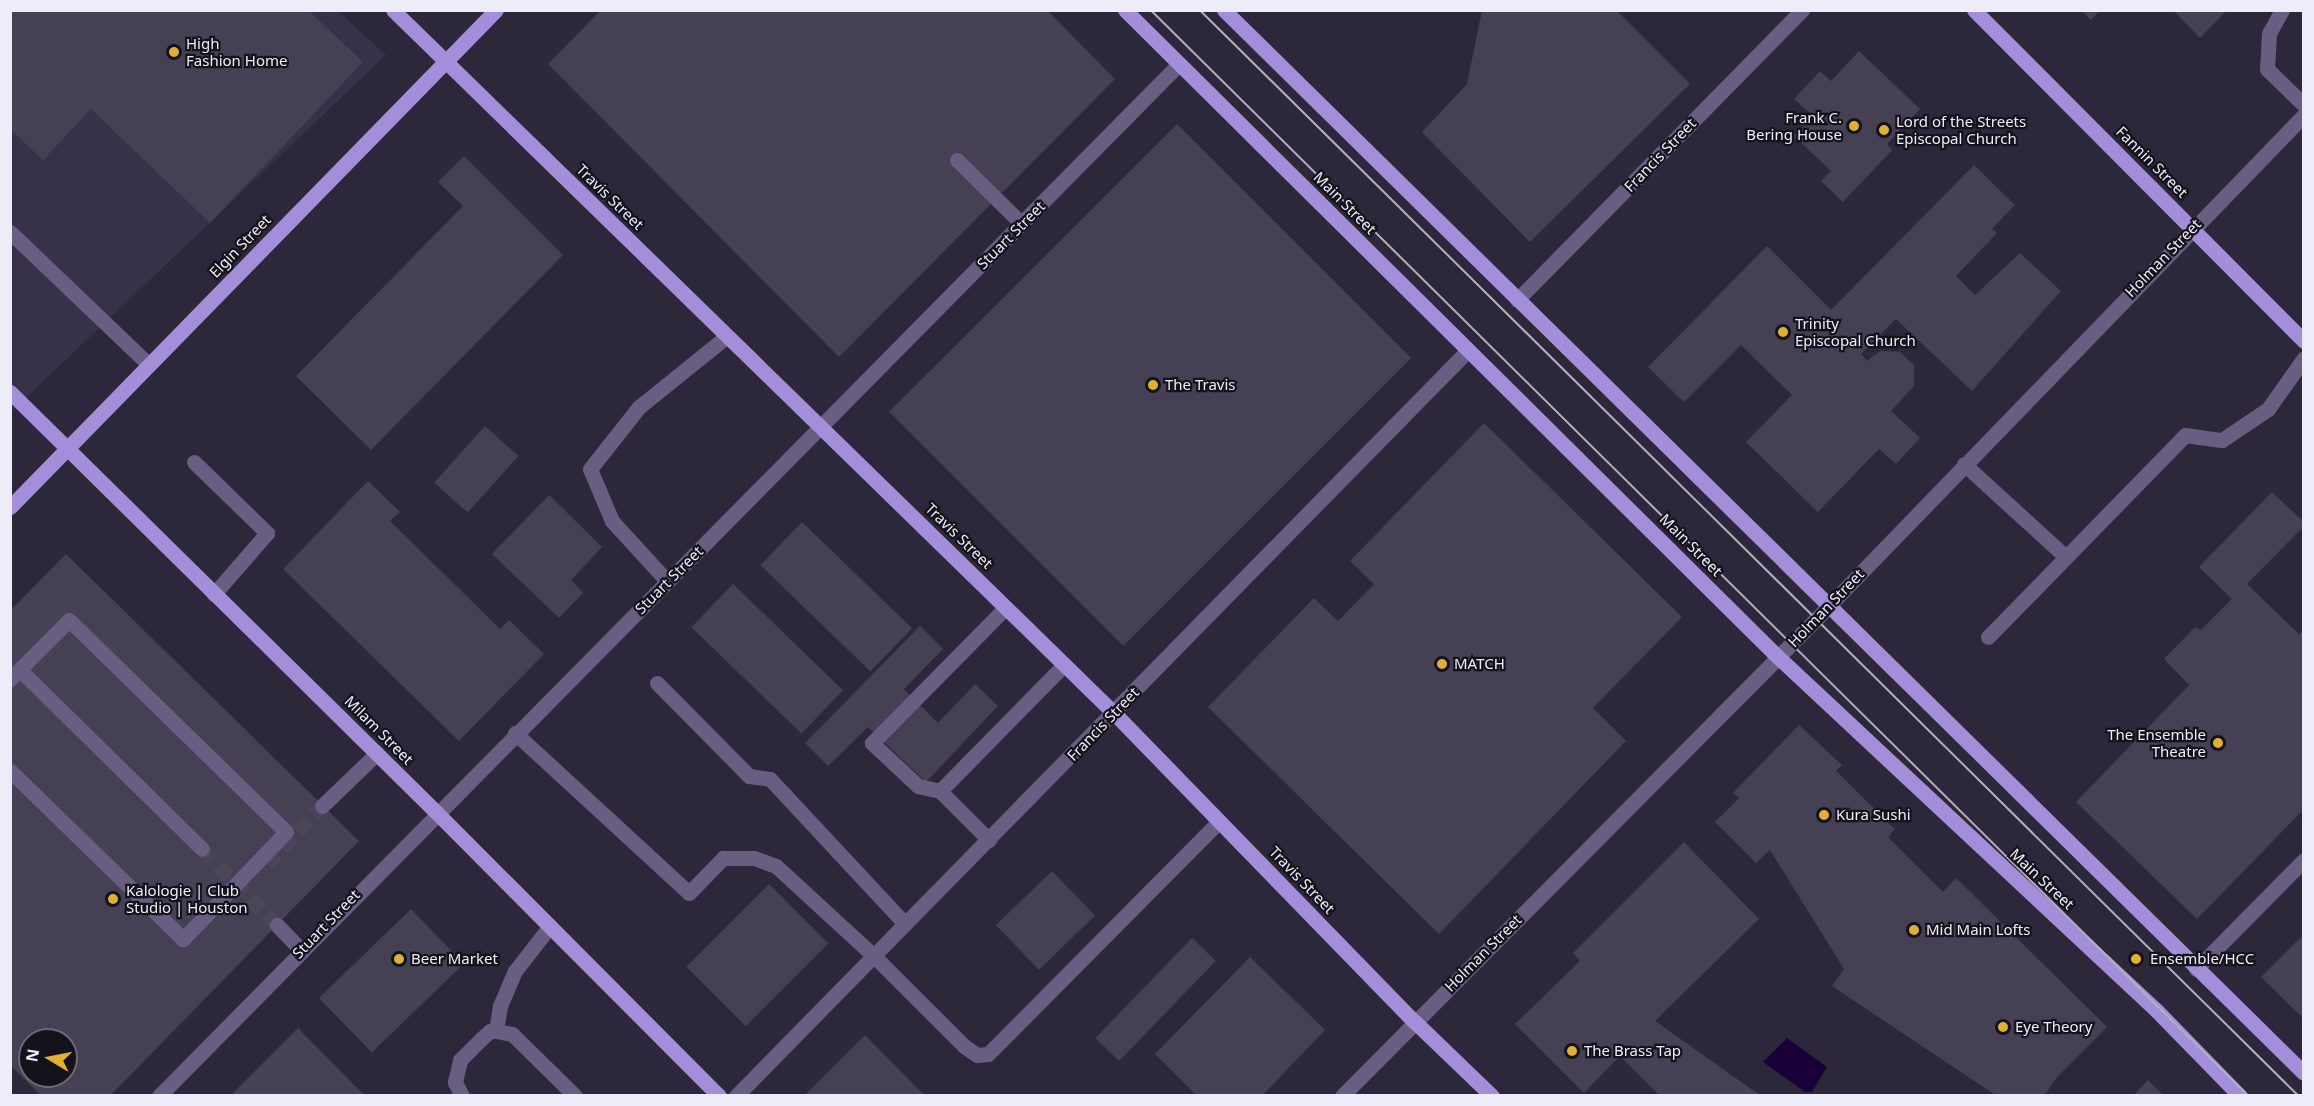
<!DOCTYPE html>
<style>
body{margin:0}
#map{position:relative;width:2314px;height:1106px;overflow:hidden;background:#2d273b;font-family:"Noto Sans",sans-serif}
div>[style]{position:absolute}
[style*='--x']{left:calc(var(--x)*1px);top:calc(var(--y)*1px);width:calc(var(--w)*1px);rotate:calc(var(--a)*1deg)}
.built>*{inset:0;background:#38314a}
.water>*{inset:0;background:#190038}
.building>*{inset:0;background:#464055;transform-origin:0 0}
.minor-tunnel>*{height:15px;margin-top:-7.5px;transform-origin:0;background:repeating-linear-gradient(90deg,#4a4558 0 15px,transparent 0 23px)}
.minor>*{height:15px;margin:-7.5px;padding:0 7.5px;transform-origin:7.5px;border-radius:7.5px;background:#685e82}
.major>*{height:15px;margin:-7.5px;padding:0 7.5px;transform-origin:7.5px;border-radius:7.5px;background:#a48ed9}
.tram>*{height:1.5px;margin:-0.75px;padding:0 0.75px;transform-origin:0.75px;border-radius:0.75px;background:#b2afbe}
.dots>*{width:16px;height:16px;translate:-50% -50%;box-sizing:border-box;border:3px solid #14121b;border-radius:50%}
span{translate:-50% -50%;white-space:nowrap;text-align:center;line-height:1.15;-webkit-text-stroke:4.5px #14121b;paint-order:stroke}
.poi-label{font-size:15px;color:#efecf9}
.left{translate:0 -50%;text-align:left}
.right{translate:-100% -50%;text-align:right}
.street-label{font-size:15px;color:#efecf9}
.frame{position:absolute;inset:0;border:12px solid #efecf9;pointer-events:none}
.north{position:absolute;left:18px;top:1028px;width:60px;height:60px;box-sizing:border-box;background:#14121b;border:2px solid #6c6974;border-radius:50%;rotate:280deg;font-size:16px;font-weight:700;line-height:24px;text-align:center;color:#efecf9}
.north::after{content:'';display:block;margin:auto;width:21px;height:27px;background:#dfb034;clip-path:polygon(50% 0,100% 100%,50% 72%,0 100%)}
</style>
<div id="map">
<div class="built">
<i style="clip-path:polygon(11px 11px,338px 11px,386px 55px,11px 412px)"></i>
</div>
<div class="water">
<i style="clip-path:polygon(1787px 1038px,1827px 1067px,1812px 1092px,1805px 1092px,1763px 1062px)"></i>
</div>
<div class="building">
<i style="clip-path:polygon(10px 10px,308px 10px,363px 62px,210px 223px,91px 109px,43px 160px,10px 129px)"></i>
<i style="clip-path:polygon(601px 10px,1047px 10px,1115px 79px,839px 357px,548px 64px)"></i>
<i style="clip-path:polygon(1482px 10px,1616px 10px,1690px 84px,1530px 242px,1422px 132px,1467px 84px)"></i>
<i style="clip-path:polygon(2081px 10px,2100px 10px,2091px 20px)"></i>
<i style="clip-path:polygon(2173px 10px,2227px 10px,2200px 38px)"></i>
<i style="clip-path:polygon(1859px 51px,1920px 109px,1887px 144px,1892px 150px,1843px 202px,1821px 181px,1831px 171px,1794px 136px,1813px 116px,1794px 99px,1820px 71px,1831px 81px)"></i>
<i style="left:1177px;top:124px;width:331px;height:407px;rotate:45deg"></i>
<i style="clip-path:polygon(464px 156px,563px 255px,371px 450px,296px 376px,463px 206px,438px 182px)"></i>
<i style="clip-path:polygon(1974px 165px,2015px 205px,1992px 229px,1997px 233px,1956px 276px,1975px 295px,2020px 253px,2061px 291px,1972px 391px,1896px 319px,1861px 354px,1867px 361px,1880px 351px,1900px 352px,1914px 365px,1914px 386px,1891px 411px,1920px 438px,1896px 464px,1879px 449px,1818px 512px,1746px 442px,1792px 395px,1741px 345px,1684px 402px,1648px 367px,1767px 246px,1831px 310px)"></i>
<i style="clip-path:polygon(1484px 423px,1682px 617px,1593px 708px,1626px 741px,1439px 934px,1208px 707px,1314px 598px,1338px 621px,1374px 584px,1350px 561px)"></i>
<i style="left:485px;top:426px;width:45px;height:76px;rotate:42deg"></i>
<i style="clip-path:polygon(368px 481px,400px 512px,390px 521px,500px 629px,509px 620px,544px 654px,459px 741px,283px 569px)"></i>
<i style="clip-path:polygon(2272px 492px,2304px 522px,2304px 526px,2247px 584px,2299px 634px,2304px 630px,2304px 809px,2197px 919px,2076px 802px,2189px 685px,2164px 659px,2195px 627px,2201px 630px,2232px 599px,2199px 567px)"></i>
<i style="clip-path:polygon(549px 495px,602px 547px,571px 580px,583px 593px,559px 618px,492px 554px)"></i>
<i style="left:802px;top:522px;width:153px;height:60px;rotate:44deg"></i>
<i style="clip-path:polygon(evenodd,66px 554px,359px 841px,110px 1096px,41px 1096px,10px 1065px,10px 611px,66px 554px,30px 1040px,66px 1040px,66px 1076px,30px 1076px,30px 1040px)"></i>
<i style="left:733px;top:584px;width:153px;height:60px;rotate:44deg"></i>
<i style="clip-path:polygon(920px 626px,943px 649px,904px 689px,938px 723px,975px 684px,998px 706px,926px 782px,868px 727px,828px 766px,805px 743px)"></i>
<i style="clip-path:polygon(1799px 725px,1842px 765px,1836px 771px,1895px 829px,1888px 837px,1943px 892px,1956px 878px,2107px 1027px,2057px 1077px,2044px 1096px,1997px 1096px,1832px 986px,1844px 969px,1770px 850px,1756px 863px,1715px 822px,1739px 798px,1733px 793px)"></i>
<i style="clip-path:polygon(1684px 842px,1759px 919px,1655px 1021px,1761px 1096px,1660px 1096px,1620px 1056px,1584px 1093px,1515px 1024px,1580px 961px,1573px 953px)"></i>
<i style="left:1052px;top:871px;width:62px;height:78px;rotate:46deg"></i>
<i style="left:769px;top:884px;width:84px;height:117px;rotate:45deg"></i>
<i style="left:411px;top:909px;width:76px;height:128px;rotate:46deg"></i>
<i style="clip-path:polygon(2304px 934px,2304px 1019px,2261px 977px)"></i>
<i style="left:1192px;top:938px;width:33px;height:139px;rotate:44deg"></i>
<i style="clip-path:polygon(1250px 957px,1325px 1030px,1262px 1096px,1197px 1096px,1155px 1054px)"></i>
<i style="clip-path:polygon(298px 1028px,365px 1096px,230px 1096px)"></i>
<i style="clip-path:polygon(865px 1035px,925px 1096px,806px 1094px)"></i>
<i style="clip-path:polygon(2148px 1080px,2164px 1096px,2133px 1096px)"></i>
</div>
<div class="minor-tunnel">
<i style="--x:202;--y:849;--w:107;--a:45.4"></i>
<i style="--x:266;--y:864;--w:81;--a:-46"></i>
</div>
<div class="minor">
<i style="--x:2282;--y:10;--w:26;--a:119"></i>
<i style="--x:2269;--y:33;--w:36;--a:93"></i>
<i style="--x:2267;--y:69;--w:52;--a:44.2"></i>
<i style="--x:957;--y:160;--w:91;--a:44.6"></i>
<i style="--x:10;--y:232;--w:192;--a:43.7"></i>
<i style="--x:1517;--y:300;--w:407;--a:-45.5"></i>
<i style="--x:194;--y:462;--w:102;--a:44.2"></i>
<i style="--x:267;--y:533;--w:81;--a:131"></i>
<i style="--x:1964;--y:464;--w:138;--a:42.4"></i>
<i style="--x:667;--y:581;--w:81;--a:-132.5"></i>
<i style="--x:612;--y:521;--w:56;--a:-112.9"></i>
<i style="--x:590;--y:469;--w:79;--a:-51.7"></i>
<i style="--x:639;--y:407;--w:113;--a:-38.9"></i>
<i style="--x:1988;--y:637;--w:282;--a:-45.7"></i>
<i style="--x:2185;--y:435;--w:37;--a:8"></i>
<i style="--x:2222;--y:440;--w:55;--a:-34"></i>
<i style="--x:2268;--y:409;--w:62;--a:-54.8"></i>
<i style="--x:20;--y:670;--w:255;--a:44.5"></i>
<i style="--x:10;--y:679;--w:83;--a:-45"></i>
<i style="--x:69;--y:620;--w:303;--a:44.3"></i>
<i style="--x:286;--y:832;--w:149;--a:133.9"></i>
<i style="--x:183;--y:939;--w:241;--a:-135.8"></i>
<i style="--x:657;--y:683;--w:131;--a:45.3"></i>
<i style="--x:749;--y:776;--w:21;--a:8"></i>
<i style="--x:770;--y:779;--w:198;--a:47"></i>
<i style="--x:515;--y:733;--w:236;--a:42.6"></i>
<i style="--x:689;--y:893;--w:49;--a:-45.8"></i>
<i style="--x:723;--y:858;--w:31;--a:0"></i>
<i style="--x:754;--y:858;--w:23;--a:20"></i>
<i style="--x:776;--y:866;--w:133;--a:42.6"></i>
<i style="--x:874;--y:956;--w:127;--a:45"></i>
<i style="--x:964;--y:1046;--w:16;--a:35"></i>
<i style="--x:977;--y:1055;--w:11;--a:-5"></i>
<i style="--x:988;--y:1054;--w:328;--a:-45.2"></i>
<i style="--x:940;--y:791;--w:23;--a:-167"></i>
<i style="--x:918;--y:786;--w:63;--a:-136.9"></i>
<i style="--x:872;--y:743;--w:190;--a:-45.4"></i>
<i style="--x:322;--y:806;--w:76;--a:-43.9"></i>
<i style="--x:989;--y:840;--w:69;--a:-135"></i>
<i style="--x:940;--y:791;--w:177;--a:-45.5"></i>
<i style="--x:277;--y:925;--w:35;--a:46"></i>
<i style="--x:2196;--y:969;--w:153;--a:-45.3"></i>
<i style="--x:496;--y:1031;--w:25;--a:-81"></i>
<i style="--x:500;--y:1006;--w:38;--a:-67"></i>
<i style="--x:515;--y:971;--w:57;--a:-52.1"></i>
<i style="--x:159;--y:1096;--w:1451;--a:-45.34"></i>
<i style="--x:462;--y:1096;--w:16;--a:-117"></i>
<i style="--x:455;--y:1082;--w:23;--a:-77"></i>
<i style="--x:460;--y:1060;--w:30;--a:-45"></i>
<i style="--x:481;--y:1039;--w:12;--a:-42"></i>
<i style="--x:490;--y:1031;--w:6;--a:0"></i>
<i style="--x:496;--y:1031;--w:16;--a:11"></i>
<i style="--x:512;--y:1034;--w:88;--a:44.5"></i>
<i style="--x:736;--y:1096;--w:1045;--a:-45.54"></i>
<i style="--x:1342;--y:1096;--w:674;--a:-45.18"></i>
<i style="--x:1817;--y:618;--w:700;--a:-45.93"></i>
</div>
<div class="major">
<i style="--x:393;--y:10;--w:1007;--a:44.28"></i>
<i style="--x:1114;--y:713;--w:431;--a:45.8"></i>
<i style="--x:1415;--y:1022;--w:107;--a:43.9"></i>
<i style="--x:1125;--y:10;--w:919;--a:44.74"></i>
<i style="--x:1778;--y:657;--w:517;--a:43.04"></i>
<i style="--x:2156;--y:1010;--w:120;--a:45.7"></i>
<i style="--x:1224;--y:10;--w:1515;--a:44.55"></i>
<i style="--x:1974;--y:10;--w:467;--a:45.1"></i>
<i style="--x:10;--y:392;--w:598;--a:44.59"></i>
<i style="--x:436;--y:812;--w:401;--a:45.1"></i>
<i style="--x:10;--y:507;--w:695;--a:-45.64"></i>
</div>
<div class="tram">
<i style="--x:1151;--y:10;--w:1544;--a:44.69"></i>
<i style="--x:1200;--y:10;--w:1545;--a:44.66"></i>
</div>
<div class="dots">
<i style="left:174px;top:52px;background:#dfb034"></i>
<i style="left:1854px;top:126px;background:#dfb034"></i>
<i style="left:1884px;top:130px;background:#dfb034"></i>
<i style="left:1783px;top:332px;background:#dfb034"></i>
<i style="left:1153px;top:385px;background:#dfb034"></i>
<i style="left:1442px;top:664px;background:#dfb034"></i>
<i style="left:2218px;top:743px;background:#dfb034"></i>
<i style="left:1824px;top:815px;background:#dfb034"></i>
<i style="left:113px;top:899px;background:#dfb034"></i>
<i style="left:1914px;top:930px;background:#dfb034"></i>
<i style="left:399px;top:959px;background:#dfb034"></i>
<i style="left:2136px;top:959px;background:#dfb034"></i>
<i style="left:2003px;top:1027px;background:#dfb034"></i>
<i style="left:1572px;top:1051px;background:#dfb034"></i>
</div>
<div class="poi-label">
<span class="left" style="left:186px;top:52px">High<br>Fashion Home</span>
<span class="right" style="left:1842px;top:126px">Frank C.<br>Bering House</span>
<span class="left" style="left:1896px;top:130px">Lord of the Streets<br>Episcopal Church</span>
<span class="left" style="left:1795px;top:332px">Trinity<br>Episcopal Church</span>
<span class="left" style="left:1165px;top:385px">The Travis</span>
<span class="left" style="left:1454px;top:664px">MATCH</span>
<span class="right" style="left:2206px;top:743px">The Ensemble<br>Theatre</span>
<span class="left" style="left:1836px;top:815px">Kura Sushi</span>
<span class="left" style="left:126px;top:899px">Kalologie | Club<br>Studio | Houston</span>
<span class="left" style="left:1926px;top:930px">Mid Main Lofts</span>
<span class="left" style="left:411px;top:959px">Beer Market</span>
<span class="left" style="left:2150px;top:959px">Ensemble/HCC</span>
<span class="left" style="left:2015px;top:1027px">Eye Theory</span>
<span class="left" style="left:1584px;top:1051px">The Brass Tap</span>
</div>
<div class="street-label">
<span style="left:1660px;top:155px;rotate:-46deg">Francis Street</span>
<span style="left:2152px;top:162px;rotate:45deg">Fannin Street</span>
<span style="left:610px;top:197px;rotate:44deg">Travis Street</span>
<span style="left:1345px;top:203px;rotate:45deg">Main Street</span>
<span style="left:1011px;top:235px;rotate:-45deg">Stuart Street</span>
<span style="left:240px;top:246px;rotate:-46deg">Elgin Street</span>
<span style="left:2163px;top:258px;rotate:-46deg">Holman Street</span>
<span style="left:959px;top:536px;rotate:44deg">Travis Street</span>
<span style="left:1691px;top:545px;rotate:45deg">Main Street</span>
<span style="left:669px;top:580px;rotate:-45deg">Stuart Street</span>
<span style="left:1826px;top:608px;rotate:-46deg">Holman Street</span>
<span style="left:1103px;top:724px;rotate:-46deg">Francis Street</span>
<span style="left:379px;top:730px;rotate:45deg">Milam Street</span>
<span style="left:2042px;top:879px;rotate:43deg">Main Street</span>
<span style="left:1302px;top:880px;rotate:46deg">Travis Street</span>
<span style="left:326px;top:924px;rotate:-46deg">Stuart Street</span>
<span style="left:1483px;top:953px;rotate:-45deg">Holman Street</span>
</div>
<div class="frame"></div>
<div class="north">N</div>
</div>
